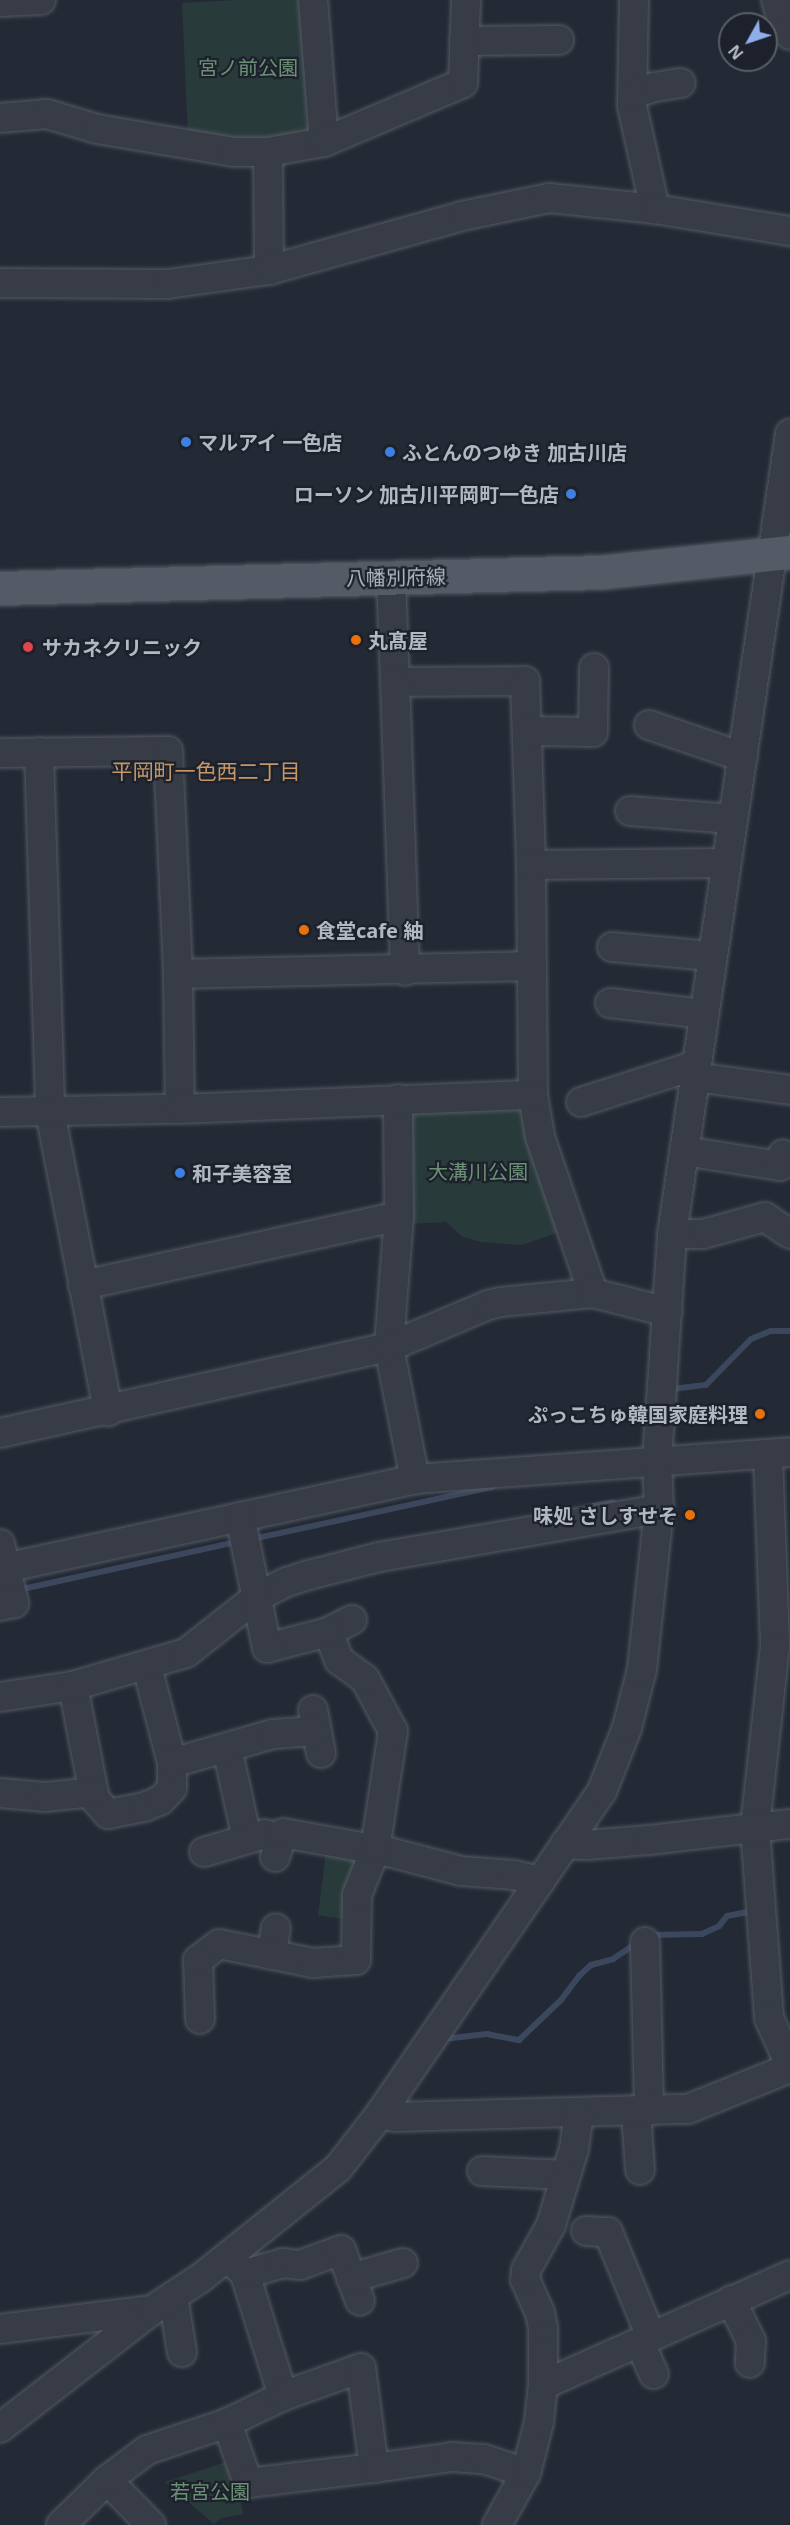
<!DOCTYPE html>
<meta charset="utf-8">
<style>
body{margin:0}
#map{position:relative;width:790px;height:2525px;overflow:hidden;background:#232a35;font-family:"Noto Sans","Noto Sans JP",sans-serif}
div>[style]{position:absolute}
[style*='--x']{left:calc(var(--x)*1px);top:calc(var(--y)*1px);width:calc(var(--w)*1px);rotate:calc(var(--a)*1deg)}
.green>*{inset:0;background:#293a3b;transform-origin:0 0}
.stream>*{height:6px;margin:-3px;padding:0 3px;transform-origin:3px;border-radius:3px;background:#3b475c}
.roads{filter:drop-shadow(0 0 2px #545a64) drop-shadow(0 0 2px #545a64)}
.minor>*{height:28px;margin:-14px;padding:0 14px;transform-origin:14px;border-radius:14px;background:#373c46}
.major>*{height:33px;margin:-16.5px;padding:0 16.5px;transform-origin:16.5px;border-radius:16.5px;background:#555b66}
.dots>*{width:16px;height:16px;translate:-50% -50%;box-sizing:border-box;border:3px solid #1c212b;border-radius:50%}
span{translate:-50% -50%;white-space:nowrap;text-align:center;line-height:1.15;-webkit-text-stroke:4.5px #1c212b;paint-order:stroke}
.park-label{font-size:20px;color:#6c9076}
.poi-label{font-size:20px;color:#b1b7c3;font-weight:700}
.left{translate:0 -50%;text-align:left}
.right{translate:-100% -50%;text-align:right}
.street-label{font-size:20px;color:#b1b7c3}
.neighbourhood-label{font-size:21px;color:#c5966a}
.north{position:absolute;left:718px;top:12px;width:60px;height:60px;box-sizing:border-box;background:#1c212b;border:2px solid #585d68;border-radius:50%;rotate:230deg;font-size:16px;font-weight:700;line-height:24px;text-align:center;color:#b1b7c3}
.north::after{content:'';display:block;margin:auto;width:21px;height:27px;background:#8faeea;clip-path:polygon(50% 0,100% 100%,50% 72%,0 100%)}
</style>
<div id="map">
<div class="green">
<i style="clip-path:polygon(237px 0,301px 0,314px 128px,304px 140px,188px 137px,182px 3px)"></i>
<i style="clip-path:polygon(521px 1108px,563px 1231px,522px 1245px,481px 1242px,463px 1237px,446px 1222px,409px 1224px,407px 1118px,415px 1112px)"></i>
<i style="left:326px;top:1851px;width:39px;height:65px;rotate:7deg"></i>
<i style="clip-path:polygon(229px 2461px,230px 2478px,236px 2477px,243px 2514px,222px 2518px,214px 2524px,165px 2482px)"></i>
</div>
<div class="stream">
<i style="--x:672;--y:1393;--w:4;--a:-90"></i>
<i style="--x:672;--y:1389;--w:34;--a:-7"></i>
<i style="--x:706;--y:1385;--w:64;--a:-45.6"></i>
<i style="--x:751;--y:1339;--w:22;--a:-22"></i>
<i style="--x:771;--y:1331;--w:19;--a:0"></i>
<i style="--x:593;--y:1506;--w:20;--a:-11"></i>
<i style="--x:253;--y:1539;--w:245;--a:-12.3"></i>
<i style="--x:18;--y:1590;--w:224;--a:-12.4"></i>
<i style="--x:650;--y:1935;--w:52;--a:-1.1"></i>
<i style="--x:702;--y:1934;--w:19;--a:-25"></i>
<i style="--x:719;--y:1926;--w:13;--a:-51"></i>
<i style="--x:727;--y:1916;--w:26;--a:-11"></i>
<i style="--x:443;--y:2039;--w:44;--a:-6.5"></i>
<i style="--x:487;--y:2034;--w:33;--a:11"></i>
<i style="--x:519;--y:2040;--w:58;--a:-43.6"></i>
<i style="--x:561;--y:2000;--w:30;--a:-53"></i>
<i style="--x:579;--y:1976;--w:16;--a:-43"></i>
<i style="--x:591;--y:1965;--w:23;--a:-15"></i>
<i style="--x:613;--y:1959;--w:29;--a:-34"></i>
</div>
<div class="roads">
<div class="minor">
<i style="--x:634;--y:0;--w:106;--a:91.1"></i>
<i style="--x:632;--y:106;--w:106;--a:77.4"></i>
<i style="--x:776;--y:0;--w:31;--a:73"></i>
<i style="--x:785;--y:30;--w:7;--a:45"></i>
<i style="--x:0;--y:2;--w:41;--a:-2.8"></i>
<i style="--x:464;--y:41;--w:95;--a:-0.6"></i>
<i style="--x:633;--y:94;--w:23;--a:-18"></i>
<i style="--x:655;--y:87;--w:26;--a:-9"></i>
<i style="--x:0;--y:118;--w:47;--a:-4.9"></i>
<i style="--x:47;--y:114;--w:52;--a:16.7"></i>
<i style="--x:97;--y:129;--w:139;--a:9.5"></i>
<i style="--x:234;--y:152;--w:34;--a:0"></i>
<i style="--x:268;--y:152;--w:57;--a:-10.1"></i>
<i style="--x:324;--y:142;--w:142;--a:-94.4"></i>
<i style="--x:324;--y:142;--w:151;--a:-23"></i>
<i style="--x:463;--y:83;--w:83;--a:-87.9"></i>
<i style="--x:268;--y:152;--w:118;--a:89.5"></i>
<i style="--x:0;--y:283;--w:168;--a:0.3"></i>
<i style="--x:168;--y:284;--w:102;--a:-7.9"></i>
<i style="--x:269;--y:270;--w:200;--a:-15.6"></i>
<i style="--x:462;--y:216;--w:89;--a:-11.7"></i>
<i style="--x:549;--y:198;--w:107;--a:5.9"></i>
<i style="--x:655;--y:209;--w:137;--a:9.3"></i>
<i style="--x:391;--y:577;--w:105;--a:87.8"></i>
<i style="--x:395;--y:682;--w:130;--a:-0.4"></i>
<i style="--x:525;--y:681;--w:184;--a:88.1"></i>
<i style="--x:531;--y:865;--w:230;--a:89.5"></i>
<i style="--x:533;--y:1095;--w:43;--a:80.5"></i>
<i style="--x:540;--y:1137;--w:165;--a:71.2"></i>
<i style="--x:395;--y:682;--w:289;--a:88"></i>
<i style="--x:649;--y:725;--w:99;--a:18.8"></i>
<i style="--x:527;--y:731;--w:66;--a:0.9"></i>
<i style="--x:593;--y:732;--w:64;--a:-89.1"></i>
<i style="--x:39;--y:752;--w:360;--a:88.2"></i>
<i style="--x:50;--y:1112;--w:305;--a:79"></i>
<i style="--x:0;--y:753;--w:168;--a:-0.7"></i>
<i style="--x:168;--y:751;--w:223;--a:87.4"></i>
<i style="--x:178;--y:974;--w:135;--a:89.2"></i>
<i style="--x:630;--y:811;--w:102;--a:4.5"></i>
<i style="--x:531;--y:865;--w:194;--a:-0.6"></i>
<i style="--x:612;--y:947;--w:99;--a:5.2"></i>
<i style="--x:178;--y:974;--w:354;--a:-1.3"></i>
<i style="--x:610;--y:1003;--w:94;--a:6.7"></i>
<i style="--x:694;--y:1077;--w:97;--a:7.7"></i>
<i style="--x:398;--y:1099;--w:117;--a:89.5"></i>
<i style="--x:399;--y:1216;--w:131;--a:94.4"></i>
<i style="--x:389;--y:1347;--w:135;--a:78.9"></i>
<i style="--x:581;--y:1102;--w:121;--a:-17.8"></i>
<i style="--x:0;--y:1112;--w:180;--a:-1"></i>
<i style="--x:180;--y:1109;--w:353;--a:-2.3"></i>
<i style="--x:684;--y:1151;--w:97;--a:8.9"></i>
<i style="--x:780;--y:1166;--w:12;--a:-76"></i>
<i style="--x:672;--y:1234;--w:31;--a:0"></i>
<i style="--x:703;--y:1234;--w:64;--a:-15.3"></i>
<i style="--x:765;--y:1217;--w:30;--a:34"></i>
<i style="--x:83;--y:1285;--w:323;--a:-12.3"></i>
<i style="--x:0;--y:1433;--w:398;--a:-12.5"></i>
<i style="--x:389;--y:1347;--w:108;--a:-23"></i>
<i style="--x:488;--y:1305;--w:13;--a:-13"></i>
<i style="--x:501;--y:1302;--w:92;--a:-5.6"></i>
<i style="--x:593;--y:1293;--w:77;--a:14.2"></i>
<i style="--x:768;--y:1454;--w:192;--a:87.9"></i>
<i style="--x:775;--y:1646;--w:182;--a:96.3"></i>
<i style="--x:755;--y:1827;--w:192;--a:85.8"></i>
<i style="--x:769;--y:2018;--w:51;--a:65.9"></i>
<i style="--x:0;--y:1544;--w:61;--a:76.7"></i>
<i style="--x:14;--y:1603;--w:14;--a:168"></i>
<i style="--x:0;--y:1569;--w:425;--a:-12.2"></i>
<i style="--x:415;--y:1479;--w:376;--a:-4.1"></i>
<i style="--x:328;--y:1632;--w:27;--a:-27"></i>
<i style="--x:73;--y:1686;--w:115;--a:79"></i>
<i style="--x:95;--y:1799;--w:20;--a:49"></i>
<i style="--x:108;--y:1814;--w:37;--a:-11"></i>
<i style="--x:144;--y:1807;--w:18;--a:-22"></i>
<i style="--x:161;--y:1800;--w:16;--a:-47"></i>
<i style="--x:172;--y:1788;--w:25;--a:-90"></i>
<i style="--x:172;--y:1763;--w:100;--a:-104.5"></i>
<i style="--x:0;--y:1697;--w:74;--a:-8.6"></i>
<i style="--x:73;--y:1686;--w:118;--a:-16.3"></i>
<i style="--x:186;--y:1653;--w:90;--a:-38.3"></i>
<i style="--x:257;--y:1597;--w:34;--a:-27"></i>
<i style="--x:287;--y:1582;--w:23;--a:-18"></i>
<i style="--x:309;--y:1575;--w:72;--a:-14.4"></i>
<i style="--x:379;--y:1557;--w:284;--a:-9.7"></i>
<i style="--x:313;--y:1710;--w:44;--a:79.5"></i>
<i style="--x:227;--y:1748;--w:93;--a:77.6"></i>
<i style="--x:172;--y:1763;--w:105;--a:-16"></i>
<i style="--x:273;--y:1734;--w:43;--a:-4"></i>
<i style="--x:0;--y:1793;--w:45;--a:5.1"></i>
<i style="--x:45;--y:1797;--w:48;--a:-5.9"></i>
<i style="--x:565;--y:1844;--w:22;--a:3"></i>
<i style="--x:587;--y:1845;--w:62;--a:-4.6"></i>
<i style="--x:649;--y:1840;--w:142;--a:-6.5"></i>
<i style="--x:204;--y:1852;--w:64;--a:-16.4"></i>
<i style="--x:275;--y:1857;--w:25;--a:-72"></i>
<i style="--x:283;--y:1833;--w:108;--a:10.2"></i>
<i style="--x:389;--y:1852;--w:74;--a:14.8"></i>
<i style="--x:461;--y:1871;--w:53;--a:4.3"></i>
<i style="--x:514;--y:1875;--w:27;--a:13"></i>
<i style="--x:645;--y:1942;--w:169;--a:88.6"></i>
<i style="--x:272;--y:1955;--w:27;--a:-82"></i>
<i style="--x:200;--y:2019;--w:59;--a:-91.9"></i>
<i style="--x:198;--y:1960;--w:26;--a:-37"></i>
<i style="--x:219;--y:1944;--w:96;--a:11.4"></i>
<i style="--x:313;--y:1963;--w:43;--a:-4"></i>
<i style="--x:356;--y:1960;--w:65;--a:-89.1"></i>
<i style="--x:357;--y:1895;--w:48;--a:-68.2"></i>
<i style="--x:375;--y:1850;--w:120;--a:-81.4"></i>
<i style="--x:393;--y:1731;--w:59;--a:-118.3"></i>
<i style="--x:365;--y:1679;--w:32;--a:-144"></i>
<i style="--x:339;--y:1660;--w:30;--a:-111"></i>
<i style="--x:328;--y:1632;--w:63;--a:165.3"></i>
<i style="--x:267;--y:1648;--w:134;--a:-101.6"></i>
<i style="--x:636;--y:2112;--w:58;--a:86.1"></i>
<i style="--x:380;--y:2114;--w:16;--a:11"></i>
<i style="--x:396;--y:2117;--w:292;--a:-1.6"></i>
<i style="--x:688;--y:2109;--w:110;--a:-21.9"></i>
<i style="--x:482;--y:2171;--w:83;--a:2.8"></i>
<i style="--x:586;--y:2231;--w:22;--a:3"></i>
<i style="--x:608;--y:2232;--w:113;--a:67.7"></i>
<i style="--x:231;--y:2260;--w:20;--a:45"></i>
<i style="--x:245;--y:2274;--w:128;--a:72.7"></i>
<i style="--x:245;--y:2274;--w:40;--a:-16"></i>
<i style="--x:283;--y:2263;--w:17;--a:7"></i>
<i style="--x:300;--y:2265;--w:44;--a:-20.1"></i>
<i style="--x:341;--y:2250;--w:54;--a:69.6"></i>
<i style="--x:351;--y:2278;--w:54;--a:-16.1"></i>
<i style="--x:173;--y:2296;--w:57;--a:80.9"></i>
<i style="--x:731;--y:2300;--w:46;--a:64"></i>
<i style="--x:751;--y:2341;--w:22;--a:93"></i>
<i style="--x:0;--y:2329;--w:151;--a:-7.2"></i>
<i style="--x:640;--y:2343;--w:34;--a:66"></i>
<i style="--x:543;--y:2385;--w:57;--a:-90"></i>
<i style="--x:543;--y:2328;--w:15;--a:-101"></i>
<i style="--x:540;--y:2313;--w:36;--a:-114"></i>
<i style="--x:525;--y:2280;--w:10;--a:-84"></i>
<i style="--x:526;--y:2270;--w:51;--a:-60.9"></i>
<i style="--x:551;--y:2225;--w:79;--a:-73.2"></i>
<i style="--x:574;--y:2149;--w:36;--a:-82"></i>
<i style="--x:227;--y:2423;--w:64;--a:70.7"></i>
<i style="--x:248;--y:2483;--w:127;--a:-6.8"></i>
<i style="--x:0;--y:2428;--w:192;--a:-37.8"></i>
<i style="--x:152;--y:2310;--w:60;--a:-33.4"></i>
<i style="--x:202;--y:2277;--w:174;--a:-38.7"></i>
<i style="--x:338;--y:2168;--w:68;--a:-52.1"></i>
<i style="--x:380;--y:2114;--w:392;--a:-55.5"></i>
<i style="--x:602;--y:1791;--w:68;--a:-68.4"></i>
<i style="--x:627;--y:1728;--w:61;--a:-75.7"></i>
<i style="--x:642;--y:1669;--w:161;--a:-83.9"></i>
<i style="--x:659;--y:1509;--w:48;--a:-92.4"></i>
<i style="--x:657;--y:1461;--w:227;--a:-86.2"></i>
<i style="--x:672;--y:1234;--w:809;--a:-81.61"></i>
<i style="--x:107;--y:2480;--w:63;--a:45.6"></i>
<i style="--x:61;--y:2525;--w:64;--a:-44.4"></i>
<i style="--x:107;--y:2480;--w:50;--a:-36.9"></i>
<i style="--x:147;--y:2450;--w:84;--a:-18.6"></i>
<i style="--x:227;--y:2423;--w:62;--a:-25.7"></i>
<i style="--x:283;--y:2396;--w:83;--a:-19.7"></i>
<i style="--x:361;--y:2368;--w:101;--a:82.6"></i>
<i style="--x:374;--y:2468;--w:79;--a:-8"></i>
<i style="--x:452;--y:2457;--w:32;--a:4"></i>
<i style="--x:484;--y:2459;--w:44;--a:18.4"></i>
<i style="--x:497;--y:2525;--w:60;--a:-60.9"></i>
<i style="--x:526;--y:2473;--w:53;--a:-75.7"></i>
<i style="--x:539;--y:2422;--w:37;--a:-84"></i>
<i style="--x:543;--y:2385;--w:270;--a:-24"></i>
</div>
<div class="major">
<i style="--x:0;--y:588;--w:602;--a:-1.52"></i>
<i style="--x:602;--y:572;--w:189;--a:-6.1"></i>
</div>
</div>
<div class="dots">
<i style="left:186px;top:442px;background:#3f7fe0"></i>
<i style="left:390px;top:452px;background:#3f7fe0"></i>
<i style="left:571px;top:494px;background:#3f7fe0"></i>
<i style="left:356px;top:640px;background:#e8710a"></i>
<i style="left:28px;top:647px;background:#e0444e"></i>
<i style="left:304px;top:930px;background:#e8710a"></i>
<i style="left:180px;top:1173px;background:#3f7fe0"></i>
<i style="left:760px;top:1414px;background:#e8710a"></i>
<i style="left:690px;top:1515px;background:#e8710a"></i>
</div>
<div class="park-label">
<span style="left:248px;top:67px">宮ノ前公園</span>
<span style="left:478px;top:1171px">大溝川公園</span>
<span style="left:210px;top:2491px">若宮公園</span>
</div>
<div class="poi-label">
<span class="left" style="left:198px;top:442px">マルアイ 一色店</span>
<span class="left" style="left:402px;top:452px">ふとんのつゆき 加古川店</span>
<span class="right" style="left:559px;top:494px">ローソン 加古川平岡町一色店</span>
<span class="left" style="left:368px;top:640px">丸髙屋</span>
<span class="left" style="left:42px;top:647px">サカネクリニック</span>
<span class="left" style="left:316px;top:930px">食堂cafe 紬</span>
<span class="left" style="left:192px;top:1173px">和子美容室</span>
<span class="right" style="left:748px;top:1414px">ぷっこちゅ韓国家庭料理</span>
<span class="right" style="left:678px;top:1515px">味処 さしすせそ</span>
</div>
<div class="street-label">
<span style="left:396px;top:577px;rotate:-1deg">八幡別府線</span>
</div>
<div class="neighbourhood-label">
<span style="left:206px;top:771px">平岡町一色西二丁目</span>
</div>
<div class="north">N</div>
</div>
